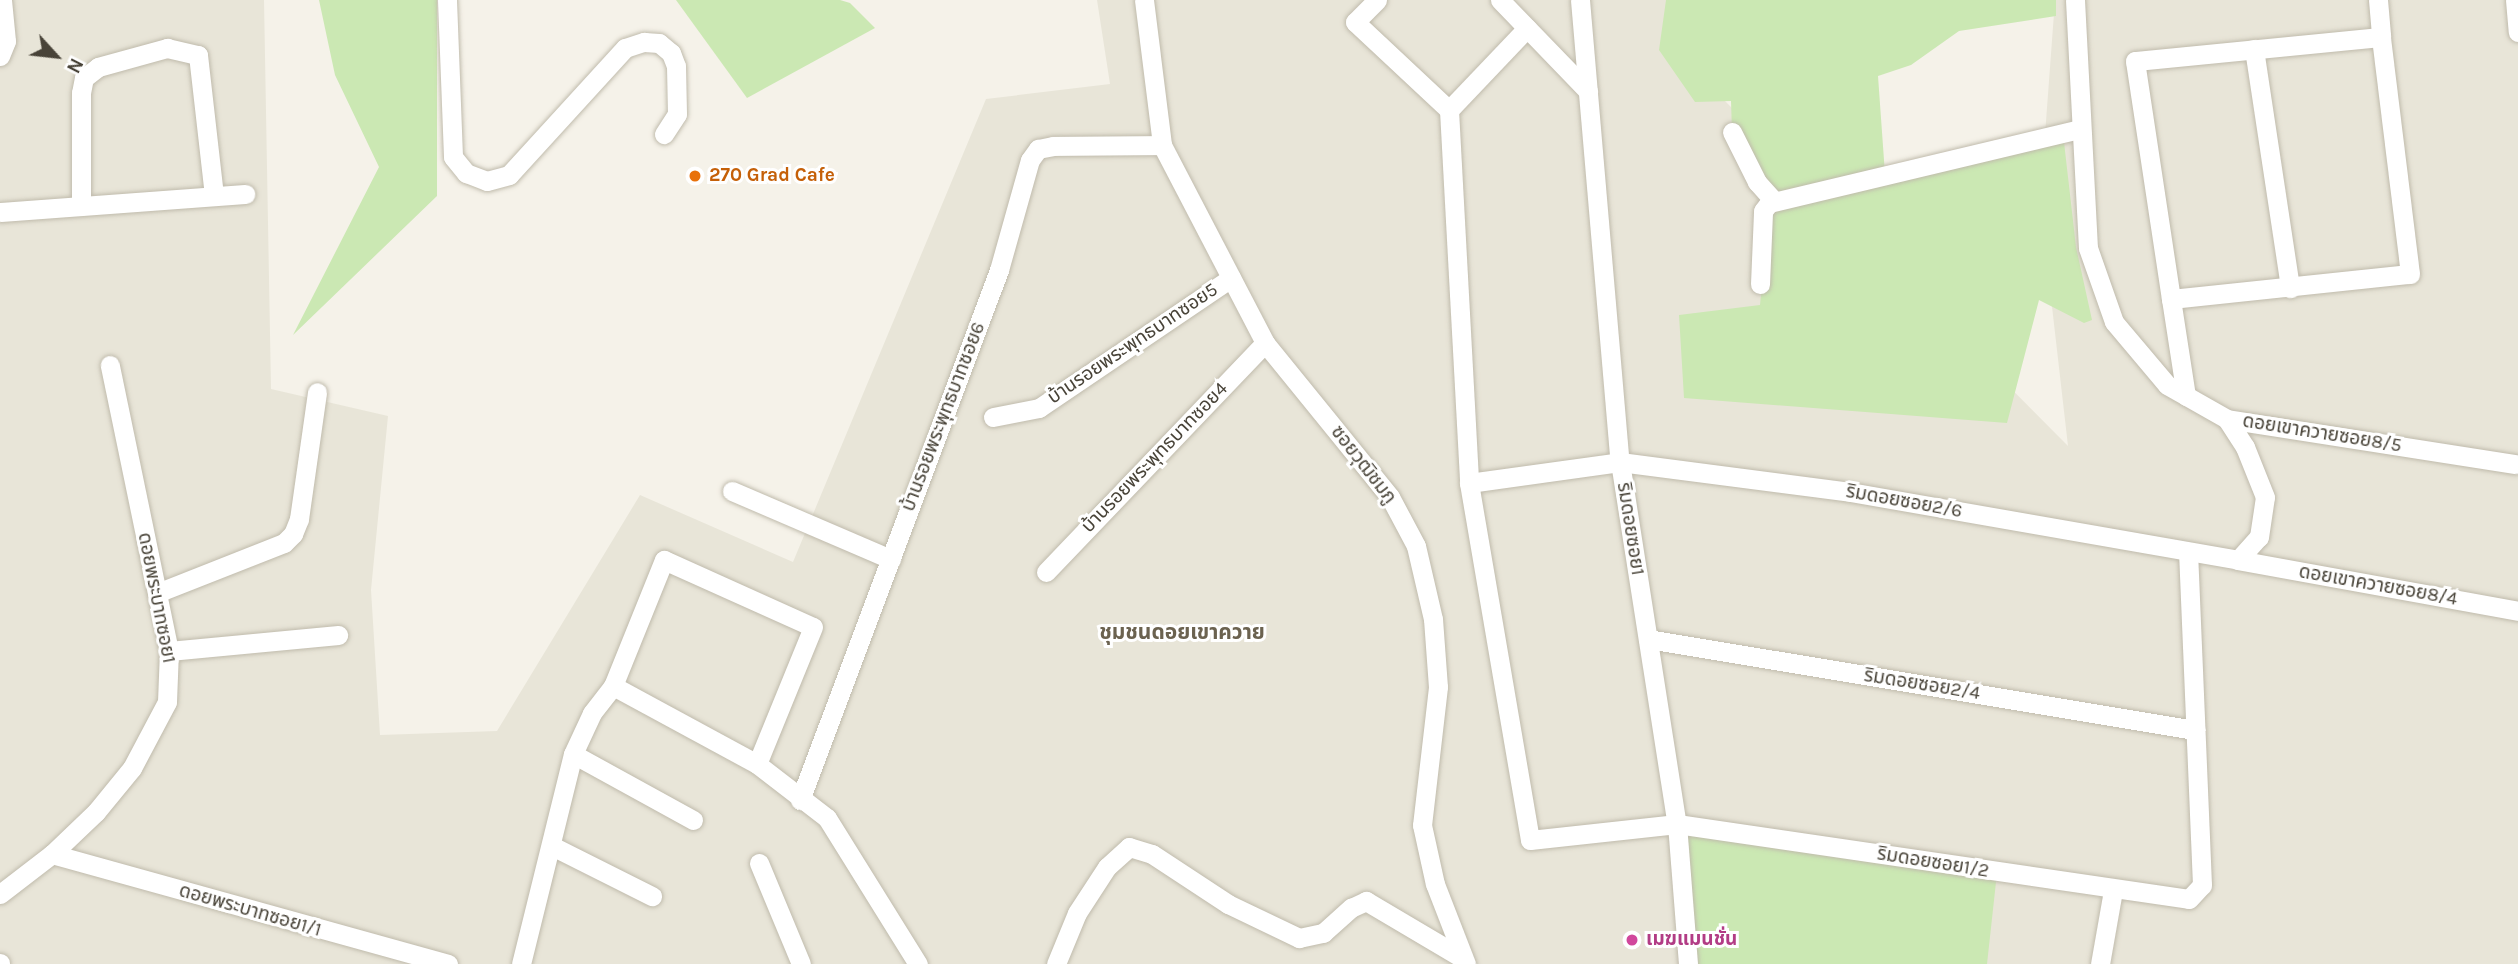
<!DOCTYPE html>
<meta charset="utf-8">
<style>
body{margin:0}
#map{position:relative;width:2518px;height:964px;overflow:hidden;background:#f5f2e9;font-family:Karla,"Noto Sans Thai",sans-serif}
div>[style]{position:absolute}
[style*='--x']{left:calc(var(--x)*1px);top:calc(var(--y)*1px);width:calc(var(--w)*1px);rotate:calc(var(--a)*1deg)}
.residential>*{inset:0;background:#e8e5d8}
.green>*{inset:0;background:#cbe8b3}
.roads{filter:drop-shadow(0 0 2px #c0bbac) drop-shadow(0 0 2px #c0bbac)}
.minor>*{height:19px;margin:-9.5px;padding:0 9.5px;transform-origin:9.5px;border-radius:9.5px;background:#fff}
.dots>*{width:19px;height:19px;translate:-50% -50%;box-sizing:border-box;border:4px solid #fff;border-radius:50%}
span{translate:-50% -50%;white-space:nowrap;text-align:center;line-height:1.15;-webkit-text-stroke:6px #fff;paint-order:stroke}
.food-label{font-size:19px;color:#c56008;font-weight:700}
.left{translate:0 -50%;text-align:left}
.street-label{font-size:19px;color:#484338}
.hotel-label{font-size:19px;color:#b23c85;font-weight:700}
.neighbourhood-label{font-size:21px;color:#6b624f;font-weight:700}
.north{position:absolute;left:21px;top:21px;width:70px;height:70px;-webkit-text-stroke:5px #fff;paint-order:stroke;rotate:117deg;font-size:19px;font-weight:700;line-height:28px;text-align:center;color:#484338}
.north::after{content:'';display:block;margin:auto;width:24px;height:32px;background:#484338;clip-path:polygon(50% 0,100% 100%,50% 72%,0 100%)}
</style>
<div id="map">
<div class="residential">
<i style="clip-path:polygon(0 0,264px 0,271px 389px,388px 416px,371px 590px,380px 735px,497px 731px,640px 495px,793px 562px,986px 99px,1110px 84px,1097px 0,1691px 0,1725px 101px,2068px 446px,2040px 202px,2055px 0,2518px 0,2518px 964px,0 964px)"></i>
</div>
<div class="green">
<i style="clip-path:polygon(319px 0,437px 0,437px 196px,293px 335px,379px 167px,335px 75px)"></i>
<i style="clip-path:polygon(676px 0,840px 0,850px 3px,875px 28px,747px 98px)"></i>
<i style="clip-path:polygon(1666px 0,2056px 0,2056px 16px,1959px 31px,1911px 65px,1878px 76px,1885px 174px,1774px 201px,1732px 132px,1731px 101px,1695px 102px,1659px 50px)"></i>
<i style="clip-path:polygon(2064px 142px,2076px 247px,2092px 320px,2084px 323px,2039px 300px,2007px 423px,1684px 398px,1679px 315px,1760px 305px,1769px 212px)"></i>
<i style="clip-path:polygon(1677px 824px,1997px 873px,1987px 964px,1688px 964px)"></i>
</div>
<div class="roads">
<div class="minor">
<i style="--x:447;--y:0;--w:157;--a:87.8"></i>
<i style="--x:453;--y:157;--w:21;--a:51"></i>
<i style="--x:466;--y:173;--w:22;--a:21"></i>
<i style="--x:487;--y:181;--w:23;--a:-15"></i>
<i style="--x:509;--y:175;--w:172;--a:-47.6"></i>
<i style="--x:625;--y:48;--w:20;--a:-18"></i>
<i style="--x:644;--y:42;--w:15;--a:4"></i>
<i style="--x:659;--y:43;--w:16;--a:40"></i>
<i style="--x:671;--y:53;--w:14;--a:69"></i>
<i style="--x:676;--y:66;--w:48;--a:88.8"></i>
<i style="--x:677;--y:114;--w:24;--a:123"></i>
<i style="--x:1144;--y:0;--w:146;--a:82.9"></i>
<i style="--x:1162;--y:145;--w:223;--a:62.5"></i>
<i style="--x:1265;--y:343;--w:198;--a:50.9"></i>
<i style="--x:1390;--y:497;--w:55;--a:62"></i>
<i style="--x:1416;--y:546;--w:75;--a:76.9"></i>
<i style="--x:1433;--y:619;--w:68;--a:85.8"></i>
<i style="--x:1438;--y:687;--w:139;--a:96.6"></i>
<i style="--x:1422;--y:825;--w:60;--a:77.6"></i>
<i style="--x:1435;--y:884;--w:86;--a:68.8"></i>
<i style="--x:1377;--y:0;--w:31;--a:135"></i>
<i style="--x:1355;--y:22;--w:129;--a:43.1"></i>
<i style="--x:1449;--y:110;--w:374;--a:86.9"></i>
<i style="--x:1469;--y:483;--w:362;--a:80.3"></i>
<i style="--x:1530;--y:840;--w:148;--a:-6.2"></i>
<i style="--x:1677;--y:824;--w:517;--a:8.33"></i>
<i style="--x:2189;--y:899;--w:19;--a:-47"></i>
<i style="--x:2202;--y:885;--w:333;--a:-92.4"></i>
<i style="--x:1500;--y:0;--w:127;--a:46"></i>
<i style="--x:1580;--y:0;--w:464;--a:85.1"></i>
<i style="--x:1620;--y:462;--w:366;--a:81.1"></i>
<i style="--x:1677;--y:824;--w:140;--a:85.5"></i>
<i style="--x:2075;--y:0;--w:248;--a:87"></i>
<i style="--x:2088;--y:248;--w:78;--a:70.6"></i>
<i style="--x:2114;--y:322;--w:82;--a:49.9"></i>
<i style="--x:2167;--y:385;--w:69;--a:29.5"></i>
<i style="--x:2227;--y:419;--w:292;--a:8.9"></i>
<i style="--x:2378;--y:0;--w:37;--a:85"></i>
<i style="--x:2515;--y:0;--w:32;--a:85"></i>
<i style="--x:2254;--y:49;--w:242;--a:81.4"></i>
<i style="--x:0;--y:56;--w:16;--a:-68"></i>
<i style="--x:6;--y:41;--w:41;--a:-95.6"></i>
<i style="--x:1449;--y:110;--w:113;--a:-46.4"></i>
<i style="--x:1732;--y:132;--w:56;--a:63.4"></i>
<i style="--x:1757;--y:182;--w:25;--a:48"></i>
<i style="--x:81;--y:206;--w:113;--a:-90"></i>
<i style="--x:81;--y:93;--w:15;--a:-79"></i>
<i style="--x:84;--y:78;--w:18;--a:-38"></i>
<i style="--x:98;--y:67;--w:72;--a:-15.4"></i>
<i style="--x:167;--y:48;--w:32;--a:13"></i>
<i style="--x:198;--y:55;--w:142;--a:83.5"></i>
<i style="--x:0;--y:212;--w:246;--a:-4.2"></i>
<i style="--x:1760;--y:284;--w:73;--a:-87.6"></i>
<i style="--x:1763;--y:211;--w:10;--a:-53"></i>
<i style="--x:1769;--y:203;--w:319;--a:-13.4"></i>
<i style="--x:2171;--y:299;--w:240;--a:-6"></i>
<i style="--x:2410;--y:274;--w:239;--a:-97"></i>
<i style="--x:2381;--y:37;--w:247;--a:174.4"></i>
<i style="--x:2135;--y:61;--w:241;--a:81.4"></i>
<i style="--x:2171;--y:299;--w:98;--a:81.2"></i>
<i style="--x:993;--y:417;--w:47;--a:-11.1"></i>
<i style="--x:1039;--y:408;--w:232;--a:-34.1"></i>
<i style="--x:1469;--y:483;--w:152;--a:-7.9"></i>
<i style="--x:1620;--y:462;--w:232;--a:7.4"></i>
<i style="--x:1850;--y:492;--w:394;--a:9.9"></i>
<i style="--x:2238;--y:560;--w:31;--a:-48"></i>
<i style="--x:2259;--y:537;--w:40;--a:-81.5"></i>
<i style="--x:2265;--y:497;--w:54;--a:-111.8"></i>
<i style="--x:2245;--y:447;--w:33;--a:-123"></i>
<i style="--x:732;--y:491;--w:173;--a:23.2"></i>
<i style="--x:2238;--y:560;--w:285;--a:10.3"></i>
<i style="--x:1046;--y:572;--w:317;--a:-46.3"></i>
<i style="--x:157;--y:593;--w:136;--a:-21.5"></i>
<i style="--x:284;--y:543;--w:13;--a:-45"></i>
<i style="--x:293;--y:534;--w:16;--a:-68"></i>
<i style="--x:299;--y:519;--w:128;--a:-81.9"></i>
<i style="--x:1648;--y:639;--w:555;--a:9.45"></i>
<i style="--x:169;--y:651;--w:170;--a:-5.4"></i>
<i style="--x:613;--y:686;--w:164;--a:28.4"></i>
<i style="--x:757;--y:764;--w:88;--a:37.6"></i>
<i style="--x:827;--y:818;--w:172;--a:58.1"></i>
<i style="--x:573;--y:754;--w:137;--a:28.8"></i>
<i style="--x:800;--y:800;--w:566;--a:-69.42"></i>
<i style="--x:999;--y:270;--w:114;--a:-74.3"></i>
<i style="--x:1030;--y:160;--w:14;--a:-54"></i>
<i style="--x:1038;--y:149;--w:15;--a:-11"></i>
<i style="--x:1053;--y:146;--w:109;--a:-0.5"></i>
<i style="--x:552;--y:846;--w:112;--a:26.6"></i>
<i style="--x:52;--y:854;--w:411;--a:15.5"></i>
<i style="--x:759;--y:863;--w:109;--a:67.4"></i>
<i style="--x:0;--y:894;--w:66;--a:-37.6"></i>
<i style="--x:52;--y:854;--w:61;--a:-43.7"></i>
<i style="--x:96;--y:812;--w:57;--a:-50.7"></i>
<i style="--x:132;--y:768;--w:75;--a:-62.1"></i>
<i style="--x:167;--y:702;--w:51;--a:-87.8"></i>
<i style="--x:169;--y:651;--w:292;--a:-101.7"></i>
<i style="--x:0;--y:963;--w:1;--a:90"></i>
<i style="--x:521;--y:964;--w:216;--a:-76.1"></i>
<i style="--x:573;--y:754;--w:45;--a:-65.1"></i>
<i style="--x:592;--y:713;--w:34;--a:-52"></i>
<i style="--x:613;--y:686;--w:136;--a:-68"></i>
<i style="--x:664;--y:560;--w:163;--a:24.2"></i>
<i style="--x:813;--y:627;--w:148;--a:112.2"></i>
<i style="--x:1056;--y:964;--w:55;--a:-67.6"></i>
<i style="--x:1077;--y:913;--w:55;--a:-56.9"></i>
<i style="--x:1107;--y:867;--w:30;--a:-42"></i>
<i style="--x:1129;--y:847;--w:24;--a:17"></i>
<i style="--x:1152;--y:854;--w:91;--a:33.3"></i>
<i style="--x:1228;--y:904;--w:79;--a:25.6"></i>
<i style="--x:1299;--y:938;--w:25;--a:-12"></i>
<i style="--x:1323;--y:933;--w:38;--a:-42"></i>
<i style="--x:1351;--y:908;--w:17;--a:-25"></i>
<i style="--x:1366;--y:901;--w:108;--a:30.6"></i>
<i style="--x:2100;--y:964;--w:75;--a:-80"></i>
</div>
</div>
<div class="dots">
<i style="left:695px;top:176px;background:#e8710a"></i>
<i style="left:1632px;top:940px;background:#d1479c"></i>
</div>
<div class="food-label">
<span class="left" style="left:709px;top:176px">270 Grad Cafe</span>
</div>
<div class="street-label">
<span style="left:1133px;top:344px;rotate:-34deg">บ้านรอยพระพุทธบาทซอย5</span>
<span style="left:944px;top:417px;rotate:-69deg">บ้านรอยพระพุทธบาทซอย6</span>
<span style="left:2322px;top:434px;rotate:9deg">ดอยเขาควายซอย8/5</span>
<span style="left:1155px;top:458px;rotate:-46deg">บ้านรอยพระพุทธบาทซอย4</span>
<span style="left:1363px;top:465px;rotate:52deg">ซอยวุฒิชมภู</span>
<span style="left:1904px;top:502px;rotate:10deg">ริมดอยซอย2/6</span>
<span style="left:1630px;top:529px;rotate:81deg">ริมดอยซอย1</span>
<span style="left:2378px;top:586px;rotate:10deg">ดอยเขาควายซอย8/4</span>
<span style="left:156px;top:598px;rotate:79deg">ดอยพระบาทซอย1</span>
<span style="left:1922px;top:685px;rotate:9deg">ริมดอยซอย2/4</span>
<span style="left:1933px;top:863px;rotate:9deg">ริมดอยซอย1/2</span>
<span style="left:250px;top:911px;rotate:16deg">ดอยพระบาทซอย1/1</span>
</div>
<div class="hotel-label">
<span class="left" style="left:1646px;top:940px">เมฆแมนชั่น</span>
</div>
<div class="neighbourhood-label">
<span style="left:1182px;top:632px">ชุมชนดอยเขาควาย</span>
</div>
<div class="north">N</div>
</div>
